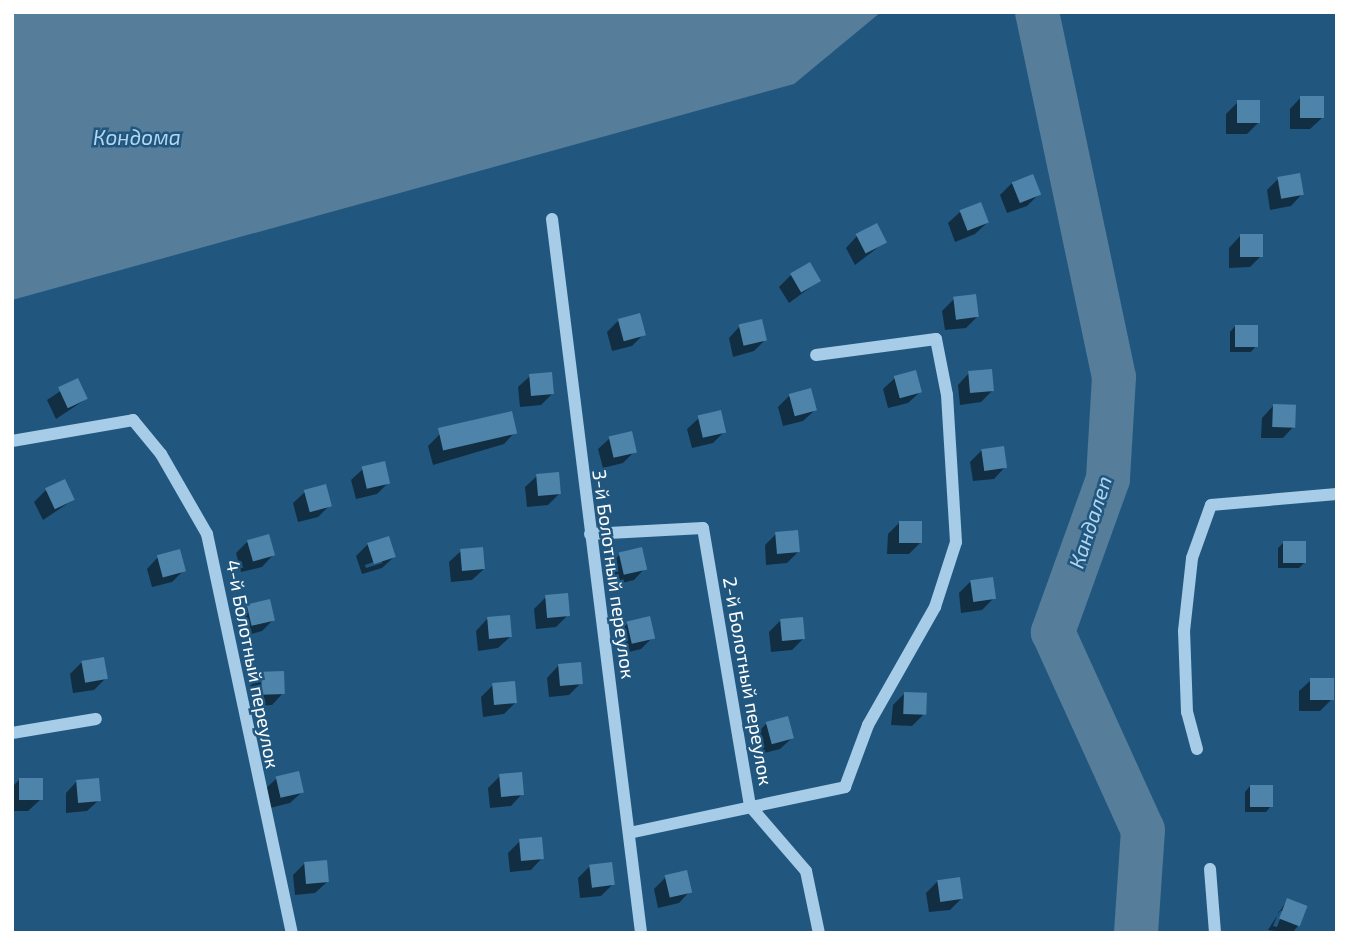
<!DOCTYPE html>
<meta charset="utf-8">
<style>
body{margin:0}
#map{position:relative;width:1349px;height:945px;overflow:hidden;background:#21577f;font-family:"Exo 2",sans-serif}
div>[style]{position:absolute}
[style*='--x']{left:calc(var(--x)*1px);top:calc(var(--y)*1px);width:calc(var(--w)*1px);rotate:calc(var(--a)*1deg)}
.water>*{inset:0;background:#567d99}
.shadow>*{inset:0;background:#0007}
.river>*{height:44px;margin:-22px;padding:0 22px;transform-origin:22px;border-radius:22px;background:#567d99}
.building>*{inset:0;background:#4e83aa;transform-origin:0 0}
.minor>*{height:12px;margin:-6px;padding:0 6px;transform-origin:6px;border-radius:6px;background:#a6cce7}
span{translate:-50% -50%;white-space:nowrap;text-align:center;line-height:1.15;-webkit-text-stroke:5px #21577f;paint-order:stroke}
.street-label{font-size:19px;color:#fff}
.water-label{font-size:21px;color:#b1d6ef;font-style:italic}
.frame{position:absolute;inset:0;border:14px solid #fff;pointer-events:none}
</style>
<div id="map">
<div class="water">
<i style="clip-path:polygon(12px 12px,881px 12px,794px 84px,12px 300px)"></i>
</div>
<div class="shadow">
<i style="clip-path:polygon(1301px 97px,1322px 118px,1310px 129px,1290px 129px,1290px 109px)"></i>
<i style="clip-path:polygon(1238px 102px,1259px 122px,1247px 134px,1226px 134px,1226px 114px)"></i>
<i style="clip-path:polygon(1278px 179px,1302px 194px,1291px 206px,1270px 210px,1267px 190px)"></i>
<i style="clip-path:polygon(1012px 183px,1039px 194px,1027px 206px,1007px 213px,1000px 195px)"></i>
<i style="clip-path:polygon(960px 212px,987px 223px,975px 234px,955px 242px,948px 223px)"></i>
<i style="clip-path:polygon(857px 236px,885px 242px,855px 265px,846px 248px)"></i>
<i style="clip-path:polygon(1240px 236px,1261px 256px,1250px 267px,1229px 268px,1229px 248px)"></i>
<i style="clip-path:polygon(791px 275px,819px 281px,789px 303px,779px 287px)"></i>
<i style="clip-path:polygon(954px 299px,978px 316px,966px 328px,945px 330px,942px 311px)"></i>
<i style="clip-path:polygon(619px 320px,644px 334px,632px 346px,612px 351px,607px 332px)"></i>
<i style="clip-path:polygon(740px 326px,765px 340px,754px 351px,733px 357px,729px 338px)"></i>
<i style="clip-path:polygon(1235px 326px,1256px 346px,1251px 352px,1230px 352px,1230px 332px)"></i>
<i style="clip-path:polygon(969px 373px,993px 390px,981px 402px,960px 405px,958px 385px)"></i>
<i style="clip-path:polygon(530px 376px,553px 393px,541px 405px,520px 407px,518px 387px)"></i>
<i style="clip-path:polygon(895px 378px,920px 392px,908px 403px,888px 408px,883px 389px)"></i>
<i style="clip-path:polygon(77px 380px,86px 399px,56px 419px,47px 400px)"></i>
<i style="clip-path:polygon(789px 396px,815px 410px,803px 421px,783px 426px,778px 407px)"></i>
<i style="clip-path:polygon(1273px 406px,1294px 426px,1283px 438px,1261px 438px,1262px 418px)"></i>
<i style="clip-path:polygon(699px 418px,724px 432px,713px 443px,692px 448px,687px 429px)"></i>
<i style="clip-path:polygon(515px 432px,504px 444px,433px 465px,428px 446px,440px 434px)"></i>
<i style="clip-path:polygon(610px 438px,635px 451px,623px 463px,603px 468px,598px 449px)"></i>
<i style="clip-path:polygon(982px 450px,1005px 467px,994px 479px,973px 481px,970px 462px)"></i>
<i style="clip-path:polygon(363px 469px,389px 482px,377px 494px,356px 499px,351px 480px)"></i>
<i style="clip-path:polygon(537px 476px,560px 493px,548px 505px,527px 507px,525px 487px)"></i>
<i style="clip-path:polygon(46px 490px,73px 500px,43px 520px,34px 502px)"></i>
<i style="clip-path:polygon(305px 492px,330px 505px,318px 517px,298px 522px,293px 503px)"></i>
<i style="clip-path:polygon(899px 523px,920px 543px,909px 554px,887px 554px,888px 534px)"></i>
<i style="clip-path:polygon(776px 534px,799px 551px,787px 563px,766px 565px,765px 545px)"></i>
<i style="clip-path:polygon(248px 541px,273px 555px,262px 567px,241px 572px,236px 553px)"></i>
<i style="clip-path:polygon(1283px 543px,1304px 563px,1299px 568px,1278px 568px,1278px 548px)"></i>
<i style="clip-path:polygon(evenodd,368px 544px,394px 557px,382px 568px,362px 574px,356px 556px,368px 544px,382px 559px,382px 563px,366px 568px,365px 565px,382px 559px)"></i>
<i style="clip-path:polygon(461px 551px,484px 569px,472px 580px,451px 582px,449px 562px)"></i>
<i style="clip-path:polygon(620px 554px,645px 568px,634px 580px,613px 585px,609px 566px)"></i>
<i style="clip-path:polygon(158px 557px,184px 570px,172px 582px,152px 587px,147px 569px)"></i>
<i style="clip-path:polygon(970px 582px,994px 598px,982px 610px,961px 613px,959px 593px)"></i>
<i style="clip-path:polygon(545px 598px,568px 615px,556px 627px,536px 629px,534px 609px)"></i>
<i style="clip-path:polygon(248px 606px,273px 620px,262px 631px,241px 637px,236px 617px)"></i>
<i style="clip-path:polygon(487px 619px,510px 637px,498px 648px,478px 651px,476px 631px)"></i>
<i style="clip-path:polygon(781px 620px,804px 638px,792px 650px,771px 652px,769px 632px)"></i>
<i style="clip-path:polygon(628px 623px,653px 637px,641px 649px,621px 654px,616px 635px)"></i>
<i style="clip-path:polygon(82px 662px,106px 678px,94px 690px,73px 693px,70px 674px)"></i>
<i style="clip-path:polygon(558px 666px,581px 683px,569px 695px,549px 697px,547px 678px)"></i>
<i style="clip-path:polygon(261px 675px,283px 693px,272px 705px,251px 706px,250px 686px)"></i>
<i style="clip-path:polygon(1311px 680px,1331px 700px,1320px 711px,1299px 711px,1299px 691px)"></i>
<i style="clip-path:polygon(493px 685px,515px 703px,504px 714px,483px 717px,481px 697px)"></i>
<i style="clip-path:polygon(904px 694px,923px 715px,912px 726px,891px 725px,893px 705px)"></i>
<i style="clip-path:polygon(766px 724px,792px 738px,780px 749px,760px 754px,755px 735px)"></i>
<i style="clip-path:polygon(500px 776px,522px 794px,511px 806px,490px 808px,488px 788px)"></i>
<i style="clip-path:polygon(277px 778px,302px 792px,290px 803px,270px 808px,265px 789px)"></i>
<i style="clip-path:polygon(20px 779px,40px 800px,28px 811px,12px 811px,12px 787px)"></i>
<i style="clip-path:polygon(77px 781px,99px 800px,87px 811px,66px 813px,66px 793px)"></i>
<i style="clip-path:polygon(1250px 786px,1271px 806px,1266px 812px,1245px 812px,1245px 792px)"></i>
<i style="clip-path:polygon(520px 841px,542px 858px,531px 870px,510px 872px,508px 853px)"></i>
<i style="clip-path:polygon(305px 863px,327px 882px,315px 893px,295px 895px,293px 875px)"></i>
<i style="clip-path:polygon(590px 866px,613px 884px,601px 896px,580px 898px,578px 878px)"></i>
<i style="clip-path:polygon(666px 877px,690px 891px,679px 903px,658px 908px,654px 889px)"></i>
<i style="clip-path:polygon(938px 881px,962px 898px,950px 910px,929px 912px,926px 893px)"></i>
<i style="clip-path:polygon(evenodd,1287px 900px,1298px 926px,1292px 933px,1268px 930px,1287px 900px,1279px 911px,1283px 911px,1277px 927px,1273px 926px,1279px 911px)"></i>
</div>
<div class="river">
<i style="--x:1037;--y:12;--w:373;--a:78.1"></i>
<i style="--x:1114;--y:377;--w:102;--a:93.4"></i>
<i style="--x:1108;--y:479;--w:163;--a:109.8"></i>
<i style="--x:1053;--y:632;--w:217;--a:65.6"></i>
<i style="--x:1143;--y:830;--w:103;--a:93.9"></i>
</div>
<div class="building">
<i style="left:1300px;top:96px;width:24px;height:22px"></i>
<i style="left:1237px;top:100px;width:23px;height:23px"></i>
<i style="left:1300px;top:173px;width:22px;height:23px;rotate:80deg"></i>
<i style="left:1033px;top:174px;width:22px;height:23px;rotate:68deg"></i>
<i style="left:981px;top:202px;width:22px;height:23px;rotate:69deg"></i>
<i style="left:877px;top:223px;width:22px;height:24px;rotate:63deg"></i>
<i style="left:1240px;top:234px;width:23px;height:23px"></i>
<i style="left:810px;top:262px;width:22px;height:23px;rotate:60deg"></i>
<i style="left:976px;top:294px;width:23px;height:23px;rotate:83deg"></i>
<i style="left:640px;top:313px;width:23px;height:23px;rotate:75deg"></i>
<i style="left:762px;top:319px;width:22px;height:24px;rotate:77deg"></i>
<i style="left:1235px;top:325px;width:23px;height:22px"></i>
<i style="left:992px;top:369px;width:22px;height:24px;rotate:85deg"></i>
<i style="left:916px;top:370px;width:23px;height:23px;rotate:75deg"></i>
<i style="left:552px;top:372px;width:22px;height:23px;rotate:85deg"></i>
<i style="left:78px;top:378px;width:23px;height:22px;rotate:65deg"></i>
<i style="left:811px;top:388px;width:23px;height:23px;rotate:75deg"></i>
<i style="left:1273px;top:404px;width:23px;height:23px;rotate:2deg"></i>
<i style="left:721px;top:410px;width:23px;height:24px;rotate:77deg"></i>
<i style="left:512px;top:411px;width:23px;height:76px;rotate:77deg"></i>
<i style="left:632px;top:431px;width:22px;height:24px;rotate:77deg"></i>
<i style="left:1004px;top:446px;width:22px;height:23px;rotate:82deg"></i>
<i style="left:385px;top:461px;width:23px;height:24px;rotate:77deg"></i>
<i style="left:559px;top:472px;width:22px;height:23px;rotate:85deg"></i>
<i style="left:65px;top:479px;width:23px;height:22px;rotate:65deg"></i>
<i style="left:326px;top:484px;width:23px;height:23px;rotate:75deg"></i>
<i style="left:899px;top:521px;width:23px;height:22px"></i>
<i style="left:798px;top:530px;width:22px;height:23px;rotate:85deg"></i>
<i style="left:269px;top:534px;width:22px;height:23px;rotate:74deg"></i>
<i style="left:389px;top:536px;width:22px;height:23px;rotate:72deg"></i>
<i style="left:1283px;top:541px;width:23px;height:22px"></i>
<i style="left:483px;top:547px;width:22px;height:23px;rotate:85deg"></i>
<i style="left:642px;top:547px;width:23px;height:24px;rotate:77deg"></i>
<i style="left:180px;top:549px;width:23px;height:24px;rotate:75deg"></i>
<i style="left:993px;top:577px;width:22px;height:23px;rotate:82deg"></i>
<i style="left:568px;top:593px;width:23px;height:23px;rotate:85deg"></i>
<i style="left:270px;top:599px;width:22px;height:24px;rotate:77deg"></i>
<i style="left:510px;top:615px;width:22px;height:23px;rotate:85deg"></i>
<i style="left:650px;top:616px;width:23px;height:24px;rotate:77deg"></i>
<i style="left:803px;top:617px;width:22px;height:23px;rotate:85deg"></i>
<i style="left:104px;top:657px;width:22px;height:23px;rotate:80deg"></i>
<i style="left:581px;top:662px;width:22px;height:23px;rotate:85deg"></i>
<i style="left:284px;top:671px;width:23px;height:23px;rotate:88deg"></i>
<i style="left:1310px;top:678px;width:24px;height:22px"></i>
<i style="left:515px;top:681px;width:22px;height:23px;rotate:85deg"></i>
<i style="left:904px;top:692px;width:23px;height:22px;rotate:2deg"></i>
<i style="left:788px;top:716px;width:23px;height:23px;rotate:75deg"></i>
<i style="left:299px;top:771px;width:22px;height:24px;rotate:77deg"></i>
<i style="left:522px;top:772px;width:23px;height:23px;rotate:85deg"></i>
<i style="left:19px;top:778px;width:24px;height:22px"></i>
<i style="left:99px;top:778px;width:23px;height:23px;rotate:85deg"></i>
<i style="left:1250px;top:785px;width:23px;height:22px"></i>
<i style="left:542px;top:837px;width:22px;height:23px;rotate:85deg"></i>
<i style="left:327px;top:860px;width:22px;height:23px;rotate:85deg"></i>
<i style="left:612px;top:862px;width:23px;height:23px;rotate:83deg"></i>
<i style="left:687px;top:870px;width:23px;height:23px;rotate:77deg"></i>
<i style="left:960px;top:877px;width:22px;height:23px;rotate:82deg"></i>
<i style="left:1287px;top:898px;width:22px;height:22px;rotate:21deg"></i>
</div>
<div class="minor">
<i style="--x:552;--y:219;--w:720;--a:82.89"></i>
<i style="--x:12;--y:441;--w:123;--a:-9.8"></i>
<i style="--x:133;--y:420;--w:44;--a:50.5"></i>
<i style="--x:161;--y:454;--w:92;--a:60.1"></i>
<i style="--x:207;--y:534;--w:408;--a:78"></i>
<i style="--x:590;--y:534;--w:113;--a:-3"></i>
<i style="--x:703;--y:528;--w:282;--a:80.4"></i>
<i style="--x:750;--y:806;--w:86;--a:49.3"></i>
<i style="--x:806;--y:871;--w:63;--a:78.2"></i>
<i style="--x:12;--y:733;--w:85;--a:-9.5"></i>
<i style="--x:1197;--y:749;--w:38;--a:-105"></i>
<i style="--x:1187;--y:712;--w:81;--a:-92.1"></i>
<i style="--x:1184;--y:631;--w:73;--a:-83.7"></i>
<i style="--x:1192;--y:558;--w:56;--a:-70.3"></i>
<i style="--x:1211;--y:505;--w:126;--a:-5"></i>
<i style="--x:629;--y:833;--w:221;--a:-12"></i>
<i style="--x:845;--y:787;--w:66;--a:-69.6"></i>
<i style="--x:868;--y:725;--w:136;--a:-60.4"></i>
<i style="--x:935;--y:607;--w:68;--a:-72.1"></i>
<i style="--x:956;--y:542;--w:147;--a:-93.5"></i>
<i style="--x:947;--y:395;--w:57;--a:-101.1"></i>
<i style="--x:936;--y:339;--w:121;--a:172.4"></i>
<i style="--x:1210;--y:869;--w:64;--a:85.5"></i>
</div>
<div class="street-label">
<span style="left:614px;top:574px;rotate:82deg">3-й Болотный переулок</span>
<span style="left:253px;top:664px;rotate:79deg">4-й Болотный переулок</span>
<span style="left:748px;top:681px;rotate:80deg">2-й Болотный переулок</span>
</div>
<div class="water-label">
<span style="left:137px;top:137px">Кондома</span>
<span style="left:1090px;top:522px;rotate:-72deg">Кандалеп</span>
</div>
<div class="frame"></div>
</div>
